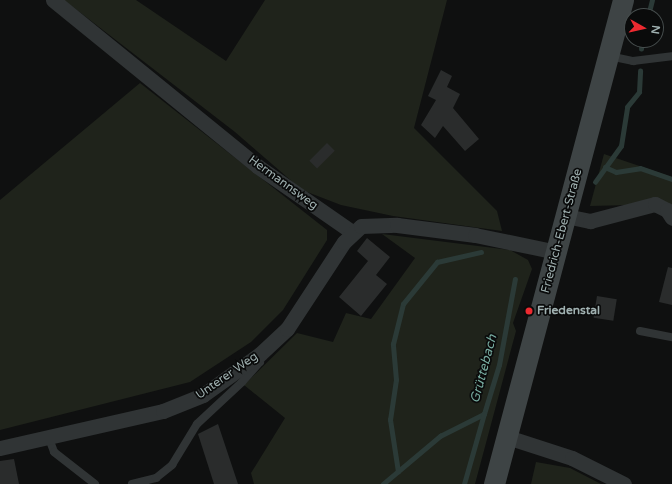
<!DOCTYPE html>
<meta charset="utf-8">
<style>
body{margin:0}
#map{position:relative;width:672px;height:484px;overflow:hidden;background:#0f1010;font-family:"Varela Round",sans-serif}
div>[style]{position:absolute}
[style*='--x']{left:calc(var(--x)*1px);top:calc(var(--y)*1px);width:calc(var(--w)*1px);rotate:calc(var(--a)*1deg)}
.green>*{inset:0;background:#1f231b}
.stream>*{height:4.5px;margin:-2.25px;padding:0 2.25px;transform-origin:2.25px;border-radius:2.25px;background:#2b3a37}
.building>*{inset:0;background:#2a2c2c;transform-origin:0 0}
.lane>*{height:8px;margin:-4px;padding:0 4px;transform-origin:4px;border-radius:4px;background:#303435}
.street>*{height:15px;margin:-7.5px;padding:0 7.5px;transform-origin:7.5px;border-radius:7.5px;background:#303435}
.secondary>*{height:21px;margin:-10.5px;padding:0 10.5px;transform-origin:10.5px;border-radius:10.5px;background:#3e4445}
.dots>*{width:11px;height:11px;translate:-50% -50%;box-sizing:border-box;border:2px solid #0a0b0b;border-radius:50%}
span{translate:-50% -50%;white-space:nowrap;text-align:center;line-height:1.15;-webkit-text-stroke:3.5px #0a0b0b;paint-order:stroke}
.street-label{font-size:12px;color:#a0b1b1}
.poi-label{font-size:12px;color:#a0b1b1;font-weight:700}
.left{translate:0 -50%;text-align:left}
.water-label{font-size:13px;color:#77aca0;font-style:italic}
.north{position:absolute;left:624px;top:8px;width:40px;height:40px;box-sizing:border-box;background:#0a0b0b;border:1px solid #464d4d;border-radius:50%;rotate:98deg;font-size:11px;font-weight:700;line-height:16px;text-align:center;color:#a0b1b1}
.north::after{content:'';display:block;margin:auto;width:14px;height:18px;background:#ed2a30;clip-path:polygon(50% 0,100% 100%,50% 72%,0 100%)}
</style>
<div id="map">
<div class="green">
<i style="clip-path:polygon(64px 0,136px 0,226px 61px,265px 0,447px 0,414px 128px,497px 211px,502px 231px,393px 216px,341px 205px,302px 190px,235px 132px)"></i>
<i style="clip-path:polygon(140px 83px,327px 230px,327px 240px,283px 310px,251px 342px,190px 382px,0 430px,0 200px)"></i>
<i style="clip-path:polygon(604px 154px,672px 177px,672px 204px,590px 206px)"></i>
<i style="clip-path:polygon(382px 234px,510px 250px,528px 260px,532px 269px,513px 323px,516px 331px,475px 484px,254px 484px,251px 473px,285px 418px,244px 385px,297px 333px,333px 342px,346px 313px,371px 319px,415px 258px)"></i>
<i style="clip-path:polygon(536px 462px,570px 468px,601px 484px,531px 484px)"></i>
</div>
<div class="stream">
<i style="--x:648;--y:16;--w:16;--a:-76"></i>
<i style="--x:641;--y:49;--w:9;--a:-84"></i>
<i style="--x:605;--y:167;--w:12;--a:24"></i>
<i style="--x:616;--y:172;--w:24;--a:-9"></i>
<i style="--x:640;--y:168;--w:34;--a:19"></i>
<i style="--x:595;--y:182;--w:44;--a:-54.2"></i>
<i style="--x:621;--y:146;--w:39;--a:-81"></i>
<i style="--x:627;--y:107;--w:19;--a:-51"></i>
<i style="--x:639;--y:92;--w:21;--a:-87"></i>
<i style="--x:398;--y:472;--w:53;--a:-98.7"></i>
<i style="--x:390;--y:420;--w:40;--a:-81.5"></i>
<i style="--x:396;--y:380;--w:36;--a:-95"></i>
<i style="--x:393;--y:344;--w:41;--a:-76"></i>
<i style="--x:403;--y:304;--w:54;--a:-51"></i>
<i style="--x:437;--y:262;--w:45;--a:-12.8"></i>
<i style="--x:383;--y:484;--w:75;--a:-40.1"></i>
<i style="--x:440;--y:436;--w:49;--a:-26.6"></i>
<i style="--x:484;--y:414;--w:51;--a:-73"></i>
<i style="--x:499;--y:365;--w:87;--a:-79.5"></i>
<i style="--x:464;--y:484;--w:73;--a:-74.1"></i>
</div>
<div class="building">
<i style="clip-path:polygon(441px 70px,452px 76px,447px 87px,460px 94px,453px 108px,479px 139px,465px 151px,443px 126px,435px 138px,421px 125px,436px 100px,428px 96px)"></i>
<i style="left:327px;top:143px;width:11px;height:25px;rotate:45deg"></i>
<i style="clip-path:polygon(367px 238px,390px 257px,376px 275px,387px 284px,361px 316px,339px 297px,368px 261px,357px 251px)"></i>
<i style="clip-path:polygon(668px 267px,672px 268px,672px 305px,659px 302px)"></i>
<i style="left:597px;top:296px;width:20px;height:22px;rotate:9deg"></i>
<i style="clip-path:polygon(218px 424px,238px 484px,214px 484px,198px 434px)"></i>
<i style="clip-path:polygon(14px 459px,19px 484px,0 484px,0 461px)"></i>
</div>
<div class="lane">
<i style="--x:609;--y:56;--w:25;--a:12"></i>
<i style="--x:633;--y:61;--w:39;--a:-7"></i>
<i style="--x:640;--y:331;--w:33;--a:11"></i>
<i style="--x:48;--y:436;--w:17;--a:69"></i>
<i style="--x:54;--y:452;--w:52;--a:38"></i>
<i style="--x:132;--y:484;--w:25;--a:-14"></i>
<i style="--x:156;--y:478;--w:21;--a:-39"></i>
<i style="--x:172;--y:465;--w:48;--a:-58.6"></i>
<i style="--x:197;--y:424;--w:62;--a:-43"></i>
<i style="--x:242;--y:382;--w:27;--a:-48"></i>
<i style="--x:260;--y:362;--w:5;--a:-90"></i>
</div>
<div class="street">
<i style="--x:53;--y:0;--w:263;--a:39.1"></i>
<i style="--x:257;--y:166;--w:116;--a:34.8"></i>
<i style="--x:566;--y:216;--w:25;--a:12"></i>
<i style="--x:590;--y:221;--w:67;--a:-14.7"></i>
<i style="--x:655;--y:204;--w:13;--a:27"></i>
<i style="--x:667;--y:210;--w:9;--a:58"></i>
<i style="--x:507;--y:437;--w:68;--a:17.9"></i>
<i style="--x:572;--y:458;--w:58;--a:26.6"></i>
<i style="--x:0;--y:448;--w:167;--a:-12.8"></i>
<i style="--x:163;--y:411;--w:43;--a:-21.8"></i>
<i style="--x:203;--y:395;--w:70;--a:-35.7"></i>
<i style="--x:260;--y:354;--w:37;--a:-43"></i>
<i style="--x:287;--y:329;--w:104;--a:-56.8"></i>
<i style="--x:344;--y:242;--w:23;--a:-43"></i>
<i style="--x:361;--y:226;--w:36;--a:-2"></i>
<i style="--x:397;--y:225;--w:79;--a:7.3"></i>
<i style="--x:475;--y:235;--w:84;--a:11.7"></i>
</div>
<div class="secondary">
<i style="--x:494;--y:484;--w:501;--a:-75.08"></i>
</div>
<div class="dots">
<i style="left:529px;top:311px;background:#ed2a30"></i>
</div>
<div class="street-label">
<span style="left:283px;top:183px;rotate:36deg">Hermannsweg</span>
<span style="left:562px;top:231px;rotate:-75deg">Friedrich-Ebert-Straße</span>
<span style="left:227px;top:376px;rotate:-35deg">Unterer Weg</span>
</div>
<div class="poi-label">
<span class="left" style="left:537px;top:311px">Friedenstal</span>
</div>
<div class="water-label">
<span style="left:484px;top:369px;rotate:-75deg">Grüttebach</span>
</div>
<div class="north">N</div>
</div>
